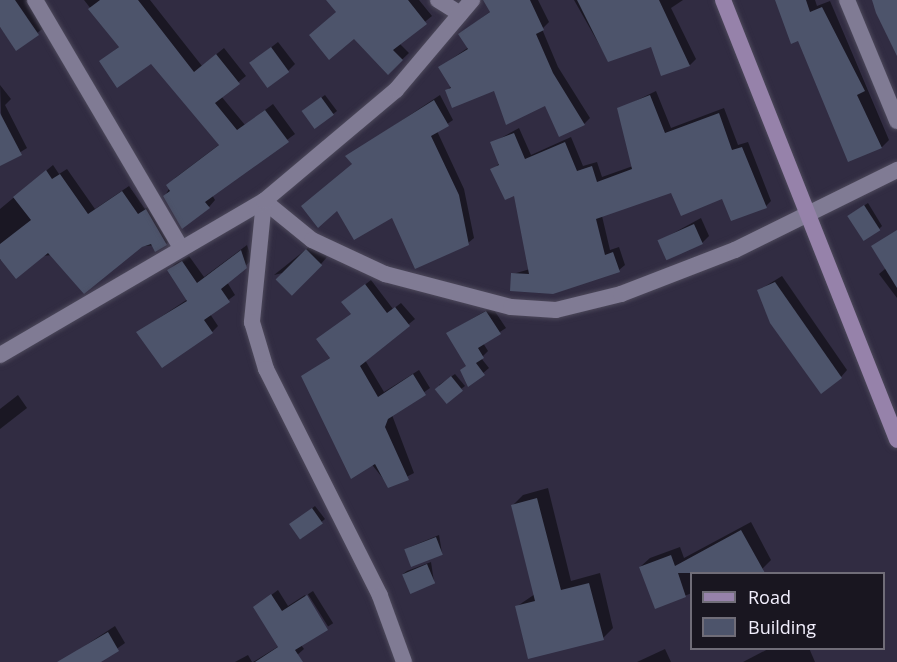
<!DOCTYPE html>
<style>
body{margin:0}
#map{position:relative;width:897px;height:662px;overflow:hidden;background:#312c42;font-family:"Open Sans",sans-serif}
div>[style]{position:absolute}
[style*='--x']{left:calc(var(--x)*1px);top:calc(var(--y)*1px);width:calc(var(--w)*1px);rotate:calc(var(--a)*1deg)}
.shadow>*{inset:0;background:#0007;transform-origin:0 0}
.building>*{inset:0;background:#4d546b;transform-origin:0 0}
.roads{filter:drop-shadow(0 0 2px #4d495b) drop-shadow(0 0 2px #4d495b)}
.minor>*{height:16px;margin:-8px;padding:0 8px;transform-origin:8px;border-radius:8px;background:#807b94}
.secondary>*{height:16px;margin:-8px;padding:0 8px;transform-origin:8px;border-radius:8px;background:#9682aa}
span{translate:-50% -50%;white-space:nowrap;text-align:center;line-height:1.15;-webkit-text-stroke:5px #191620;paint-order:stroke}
.legend{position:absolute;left:690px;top:572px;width:195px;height:78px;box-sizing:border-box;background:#191620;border:2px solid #706d78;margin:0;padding:8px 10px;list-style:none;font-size:18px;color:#f2effd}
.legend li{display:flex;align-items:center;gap:12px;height:30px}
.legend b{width:30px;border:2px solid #706d78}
</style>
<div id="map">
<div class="shadow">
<i style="clip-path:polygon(0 0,29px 0,45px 27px,16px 49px,0 27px)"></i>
<i style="clip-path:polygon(84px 0,150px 0,202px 66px,224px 48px,246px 76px,221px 96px,245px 125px,273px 104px,295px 134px,212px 195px,215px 200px,209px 207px,165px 196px,175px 178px,220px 144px,152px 62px,101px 61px,120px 46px)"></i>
<i style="clip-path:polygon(331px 0,419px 0,432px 16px,399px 43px,409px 53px,388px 73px)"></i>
<i style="clip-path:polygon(491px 0,538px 0,549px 22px,542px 29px,558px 67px,590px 118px,584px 124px,546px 104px,495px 89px,447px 91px,451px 86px,440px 67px,469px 47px,460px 34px,491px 11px)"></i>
<i style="clip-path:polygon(574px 0,683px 0,671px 8px,696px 59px,690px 65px,652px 45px,608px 60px)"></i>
<i style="clip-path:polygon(776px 0,815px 0,817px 6px,830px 1px,889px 140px,882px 147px,849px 160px,799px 39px)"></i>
<i style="clip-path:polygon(278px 42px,295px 64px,288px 71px,251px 63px)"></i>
<i style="clip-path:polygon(0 85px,11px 99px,5px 105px,27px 148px,3px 163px)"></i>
<i style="clip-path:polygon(656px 91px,671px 128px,724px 108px,738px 145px,748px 142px,771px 201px,766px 206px,672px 191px,602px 216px,610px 250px,619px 247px,625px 265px,619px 270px,552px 292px,513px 274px,530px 269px,515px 194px,492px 170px,500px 163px,492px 143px,519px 128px,531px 155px,571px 137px,583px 166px,597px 162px,602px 177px,633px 166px,619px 109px)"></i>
<i style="clip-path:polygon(325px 95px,337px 111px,316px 127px,307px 108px)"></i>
<i style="clip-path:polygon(440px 95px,453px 120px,437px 131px,464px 189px,474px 238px,468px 243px,392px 215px,347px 157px)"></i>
<i style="clip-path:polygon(53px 165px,59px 174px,67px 169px,95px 209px,129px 186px,145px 209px,153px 203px,173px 238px,166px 244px,0 260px,0 209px)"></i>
<i style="clip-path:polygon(868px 203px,882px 226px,879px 229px,848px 216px)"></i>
<i style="clip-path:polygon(701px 218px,709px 236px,702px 243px,659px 241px)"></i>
<i style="clip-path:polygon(314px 243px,327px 257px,321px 264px,274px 275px)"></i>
<i style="clip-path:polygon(247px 245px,252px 260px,227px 282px,235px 295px,210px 314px,218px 326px,212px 332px,138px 332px,188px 299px,169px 270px,175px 264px,189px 256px,204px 277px)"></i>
<i style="clip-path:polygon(897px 259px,897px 298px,879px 274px)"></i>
<i style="clip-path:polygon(782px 276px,847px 370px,841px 377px,759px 290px)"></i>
<i style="clip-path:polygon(371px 280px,393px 309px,401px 303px,415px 319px,365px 360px,384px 392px,419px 370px,430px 388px,392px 415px,414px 473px,389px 486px,302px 377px,331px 357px,352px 313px,349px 297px)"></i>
<i style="clip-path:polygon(492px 307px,506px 328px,483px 343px,488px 351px,481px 358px,489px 368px,469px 385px,467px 365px,448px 333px)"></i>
<i style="clip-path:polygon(455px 374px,465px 386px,445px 401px,439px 385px)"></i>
<i style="clip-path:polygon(18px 395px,27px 408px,0 429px,0 409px)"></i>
<i style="clip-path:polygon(548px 488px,571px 581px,600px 573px,613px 628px,603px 638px,516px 607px,535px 594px,513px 505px,523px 495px)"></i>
<i style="clip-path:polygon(315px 506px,325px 519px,302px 538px,295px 522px)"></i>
<i style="clip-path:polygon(751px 522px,771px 560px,762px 569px,692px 574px,692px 593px,655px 607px,640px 567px,650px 558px,680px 547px,684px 558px)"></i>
<i style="clip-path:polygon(439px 535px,442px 553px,407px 550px,410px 547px)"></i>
<i style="clip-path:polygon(431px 562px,434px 582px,403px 574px,407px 571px)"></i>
<i style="clip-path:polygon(278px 590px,288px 606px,305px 595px,326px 629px,301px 645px,304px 649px,289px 662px,253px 662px,279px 646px,255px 607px)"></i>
<i style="left:313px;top:591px;width:38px;height:6px;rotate:58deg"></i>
<i style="clip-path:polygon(115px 626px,125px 643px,98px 662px,88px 662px,80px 649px)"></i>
<i style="clip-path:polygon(770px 648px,809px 648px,815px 662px,743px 662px)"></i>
<i style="clip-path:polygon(665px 649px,671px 662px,637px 662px)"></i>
<i style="clip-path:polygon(248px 655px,252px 662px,235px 662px)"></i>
</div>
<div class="building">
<i style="clip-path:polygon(0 0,15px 0,39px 35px,16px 51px,0 27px)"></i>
<i style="clip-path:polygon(100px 0,138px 0,194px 72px,216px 54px,240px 84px,215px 103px,237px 130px,265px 110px,289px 142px,205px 202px,210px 208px,182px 229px,163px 196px,170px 191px,166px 185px,219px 145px,151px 64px,117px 88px,99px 61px,119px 47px,88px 9px)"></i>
<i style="clip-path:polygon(326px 0,408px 0,427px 24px,393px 50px,403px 60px,388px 75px,354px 39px,329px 60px,309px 35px,336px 12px)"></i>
<i style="clip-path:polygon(483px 0,530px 0,544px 30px,536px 34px,553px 73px,585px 125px,559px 137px,545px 106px,506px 125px,494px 91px,452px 108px,445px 90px,451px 88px,438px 67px,468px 49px,458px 34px,490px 12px)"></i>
<i style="clip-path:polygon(577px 0,659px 0,690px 66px,661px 76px,651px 47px,608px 62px)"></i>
<i style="clip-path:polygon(775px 0,806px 0,810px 12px,822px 7px,865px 91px,857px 95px,882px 148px,848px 162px,798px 41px,791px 44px)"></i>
<i style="clip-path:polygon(872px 0,897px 0,897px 56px,876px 13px)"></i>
<i style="left:271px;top:47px;width:31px;height:27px;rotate:54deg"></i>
<i style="clip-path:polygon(650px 95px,665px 133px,719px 113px,732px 150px,742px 147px,767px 208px,731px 221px,722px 199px,681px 216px,671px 193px,596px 219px,605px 255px,613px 252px,620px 272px,553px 294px,510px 291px,511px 273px,529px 274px,514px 196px,505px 200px,490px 169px,499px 165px,490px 142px,514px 133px,525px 159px,565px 142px,577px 171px,592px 166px,597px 182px,632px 169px,617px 108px)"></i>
<i style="left:321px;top:97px;width:22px;height:24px;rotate:54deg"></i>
<i style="clip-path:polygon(434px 100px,449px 126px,431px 136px,459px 195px,469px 245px,415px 269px,392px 218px,354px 240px,337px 211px,318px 228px,301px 206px,352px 164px,345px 156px)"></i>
<i style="clip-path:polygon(0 113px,22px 155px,0 166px)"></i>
<i style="clip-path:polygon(46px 170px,52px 179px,60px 174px,88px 214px,122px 191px,138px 214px,146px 209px,167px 245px,155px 252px,151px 244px,142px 247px,84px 294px,48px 253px,16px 279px,0 259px,0 244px,31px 220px,13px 197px)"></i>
<i style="left:864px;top:205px;width:30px;height:20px;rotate:57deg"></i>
<i style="left:694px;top:224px;width:22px;height:40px;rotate:66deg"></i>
<i style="clip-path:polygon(897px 230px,897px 288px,871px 246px)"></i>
<i style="left:306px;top:249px;width:23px;height:43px;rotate:45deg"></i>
<i style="clip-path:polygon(241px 250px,247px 268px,221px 289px,230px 302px,204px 320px,213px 333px,162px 368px,136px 332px,187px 301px,167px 270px,182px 261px,197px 283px)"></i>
<i style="clip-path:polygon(775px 282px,842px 378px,821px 394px,770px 323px,757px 290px)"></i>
<i style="clip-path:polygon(365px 284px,387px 313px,395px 307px,410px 326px,360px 366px,378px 397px,413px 374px,426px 395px,388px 419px,385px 427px,409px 480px,388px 488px,375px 464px,351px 479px,301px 376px,330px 358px,316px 339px,351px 314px,341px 302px)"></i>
<i style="clip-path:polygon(486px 311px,501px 334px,478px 348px,484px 358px,476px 363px,485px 375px,468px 387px,460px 370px,466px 366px,446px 333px)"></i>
<i style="left:451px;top:376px;width:19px;height:21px;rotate:51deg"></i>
<i style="clip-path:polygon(537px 498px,561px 590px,589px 583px,604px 640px,528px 659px,515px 606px,535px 601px,511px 505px)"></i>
<i style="left:312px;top:508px;width:19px;height:28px;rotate:55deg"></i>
<i style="clip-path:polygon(741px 530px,765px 573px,678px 573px,686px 597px,655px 609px,639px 567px,671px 555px,675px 566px)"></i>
<i style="left:436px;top:537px;width:19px;height:34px;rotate:69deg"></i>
<i style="left:427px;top:564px;width:21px;height:27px;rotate:67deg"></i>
<i style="clip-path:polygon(271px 594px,282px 611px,307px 595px,328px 630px,295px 650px,303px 662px,255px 662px,278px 647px,253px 607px)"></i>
<i style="clip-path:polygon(108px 632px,119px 651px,101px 662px,57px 662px)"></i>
</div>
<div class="roads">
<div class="minor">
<i style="--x:35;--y:0;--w:288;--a:59.5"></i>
<i style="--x:438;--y:0;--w:26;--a:32"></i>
<i style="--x:847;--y:0;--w:131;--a:67.5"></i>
<i style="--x:264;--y:201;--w:62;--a:39.1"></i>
<i style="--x:312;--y:240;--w:81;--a:25"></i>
<i style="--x:385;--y:274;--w:130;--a:14.7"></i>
<i style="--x:511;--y:307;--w:45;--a:3.8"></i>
<i style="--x:556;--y:310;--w:67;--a:-13.8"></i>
<i style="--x:621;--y:294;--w:122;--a:-21.1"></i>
<i style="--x:735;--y:250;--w:181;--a:-26.3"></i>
<i style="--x:264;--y:201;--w:122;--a:95.7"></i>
<i style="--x:252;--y:322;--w:49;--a:73.4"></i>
<i style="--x:266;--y:369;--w:254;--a:63.3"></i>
<i style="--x:380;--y:596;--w:70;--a:70"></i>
<i style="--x:0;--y:355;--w:306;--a:-30.3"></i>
<i style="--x:264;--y:201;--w:172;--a:-40.1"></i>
<i style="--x:396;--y:90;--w:118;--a:-49.8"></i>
</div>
<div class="secondary">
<i style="--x:723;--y:0;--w:473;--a:68.4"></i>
</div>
</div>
<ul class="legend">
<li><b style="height:8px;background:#9682aa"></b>Road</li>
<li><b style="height:16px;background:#4d546b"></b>Building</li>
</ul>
</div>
